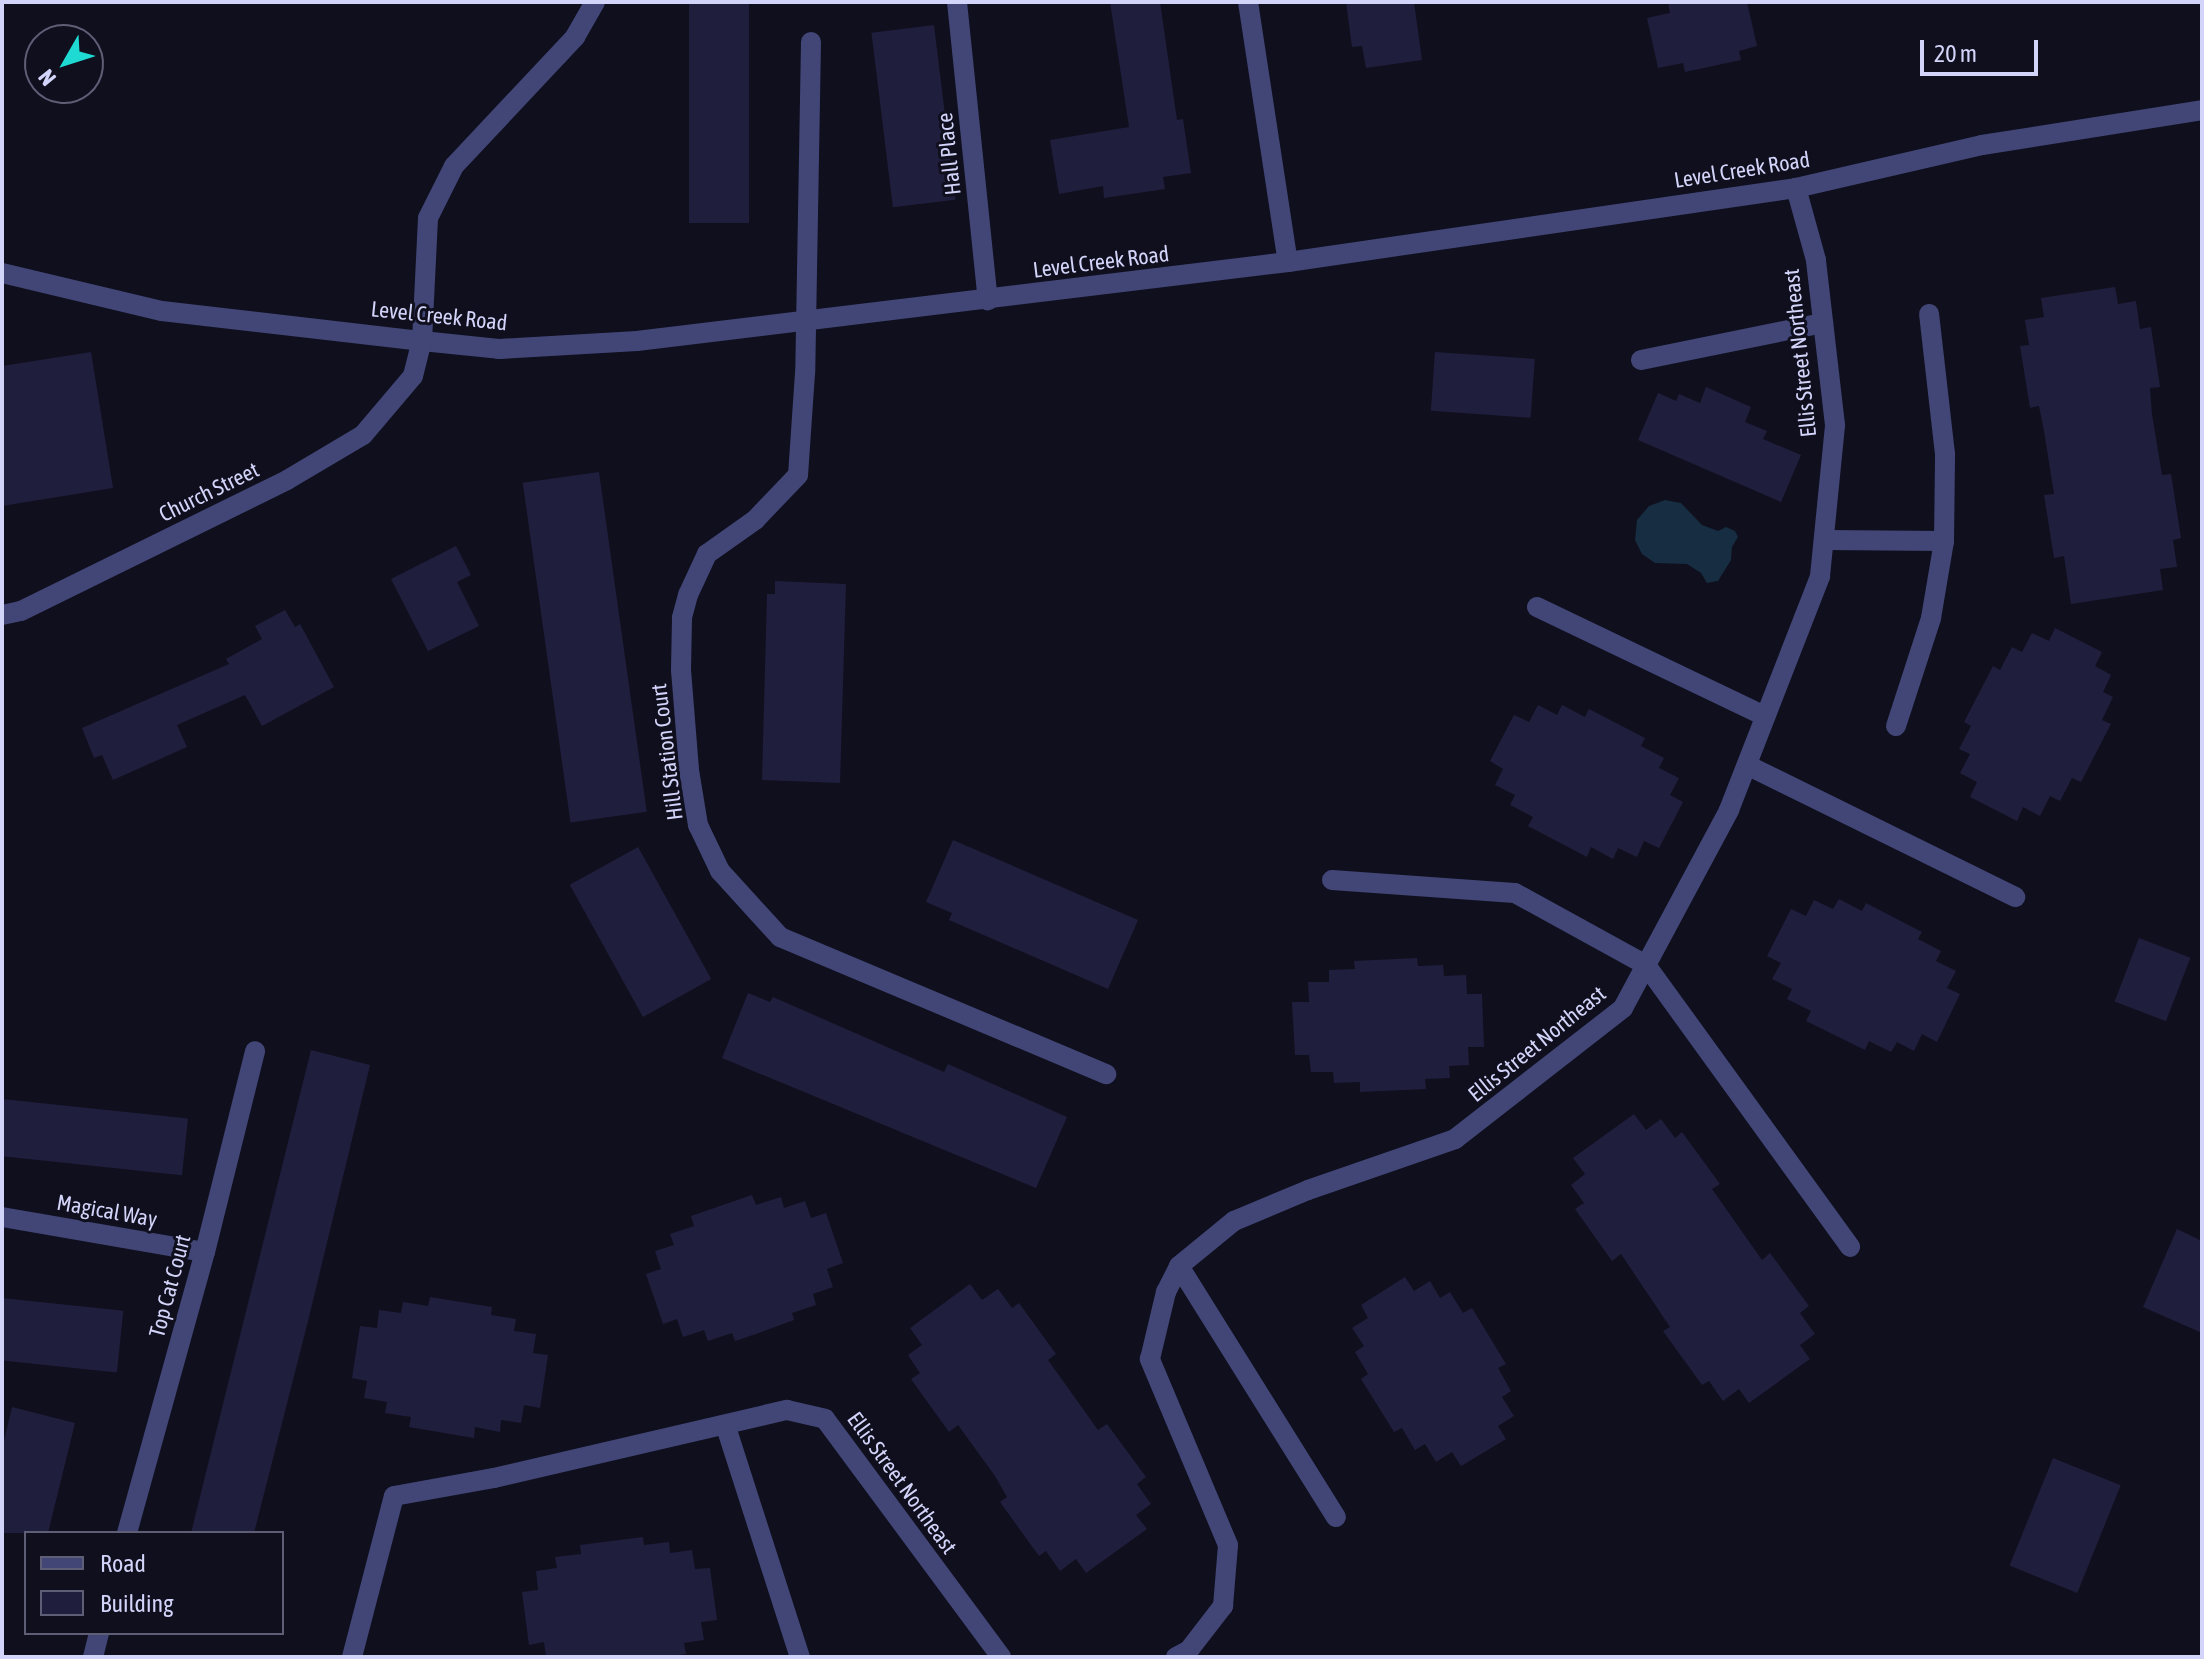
<!DOCTYPE html>
<style>
body{margin:0}
#map{position:relative;width:2204px;height:1659px;overflow:hidden;background:#100f1e;font-family:"Asap Condensed",sans-serif}
div>[style]{position:absolute}
[style*='--x']{left:calc(var(--x)*1px);top:calc(var(--y)*1px);width:calc(var(--w)*1px);rotate:calc(var(--a)*1deg)}
.water>*{inset:0;background:#162d42}
.building>*{inset:0;background:#201e3d;transform-origin:0 0}
.minor>*{height:20px;margin:-10px;padding:0 10px;transform-origin:10px;border-radius:10px;background:#414677}
span{translate:-50% -50%;white-space:nowrap;text-align:center;line-height:1.15;-webkit-text-stroke:6px #100f1e;paint-order:stroke}
.street-label{font-size:22px;color:#d3d4f9}
.frame{position:absolute;inset:0;border:4px solid #d3d4f9;pointer-events:none}
.legend{position:absolute;left:24px;top:1531px;width:260px;height:104px;box-sizing:border-box;background:#100f1e;border:2px solid #5e5e76;margin:0;padding:10px 14px;list-style:none;font-size:24px;color:#d3d4f9}
.legend li{display:flex;align-items:center;gap:16px;height:40px}
.legend b{width:40px;border:2px solid #5e5e76}
.north{position:absolute;left:24px;top:24px;width:80px;height:80px;box-sizing:border-box;background:#100f1e;border:2px solid #5e5e76;border-radius:50%;rotate:231deg;font-size:22px;font-weight:700;line-height:32px;text-align:center;color:#d3d4f9}
.north::after{content:'';display:block;margin:auto;width:28px;height:36px;background:#1fd9d3;clip-path:polygon(50% 0,100% 100%,50% 72%,0 100%)}
.scale{position:absolute;left:1920px;top:40px;width:118px;height:36px;box-sizing:border-box;border:4px solid #d3d4f9;border-top:0;padding-left:10px;font-size:24px;line-height:28px;white-space:nowrap;color:#d3d4f9;-webkit-text-stroke:6px #100f1e;paint-order:stroke}
</style>
<div id="map">
<div class="water">
<i style="clip-path:polygon(1665px 500px,1681px 503px,1702px 525px,1718px 531px,1726px 527px,1735px 531px,1738px 537px,1732px 547px,1731px 560px,1718px 581px,1707px 583px,1701px 573px,1687px 564px,1655px 563px,1642px 554px,1635px 540px,1637px 520px,1649px 506px)"></i>
</div>
<div class="building">
<i style="left:689px;top:2px;width:60px;height:221px"></i>
<i style="clip-path:polygon(1110px 2px,1160px 2px,1177px 120px,1183px 119px,1191px 173px,1163px 177px,1165px 189px,1104px 198px,1103px 186px,1059px 194px,1050px 140px,1129px 127px)"></i>
<i style="clip-path:polygon(1346px 2px,1414px 2px,1422px 60px,1366px 68px,1362px 46px,1352px 47px)"></i>
<i style="clip-path:polygon(1668px 2px,1747px 2px,1757px 46px,1739px 51px,1741px 60px,1685px 72px,1683px 63px,1658px 68px,1647px 18px,1670px 13px)"></i>
<i style="left:934px;top:25px;width:176px;height:63px;rotate:83deg"></i>
<i style="clip-path:polygon(2115px 287px,2118px 304px,2136px 301px,2140px 329px,2151px 327px,2160px 387px,2150px 388px,2152px 414px,2162px 475px,2171px 474px,2181px 538px,2173px 540px,2177px 567px,2160px 569px,2163px 590px,2071px 604px,2064px 556px,2054px 558px,2044px 495px,2054px 494px,2044px 431px,2039px 406px,2030px 408px,2020px 346px,2029px 345px,2025px 320px,2044px 317px,2041px 298px)"></i>
<i style="clip-path:polygon(91px 352px,113px 488px,2px 506px,2px 366px)"></i>
<i style="left:1435px;top:352px;width:100px;height:59px;rotate:4deg"></i>
<i style="clip-path:polygon(1706px 387px,1751px 407px,1745px 422px,1767px 431px,1763px 439px,1801px 455px,1781px 502px,1638px 440px,1658px 393px,1676px 401px,1679px 394px,1700px 403px)"></i>
<i style="left:599px;top:472px;width:343px;height:77px;rotate:82deg"></i>
<i style="clip-path:polygon(456px 546px,471px 575px,457px 582px,479px 626px,428px 651px,391px 579px)"></i>
<i style="clip-path:polygon(775px 581px,846px 584px,840px 783px,762px 780px,767px 594px,775px 594px)"></i>
<i style="clip-path:polygon(285px 610px,295px 627px,300px 624px,334px 687px,262px 726px,245px 695px,177px 725px,187px 747px,113px 780px,102px 755px,94px 758px,82px 728px,229px 664px,226px 659px,262px 639px,255px 626px)"></i>
<i style="clip-path:polygon(2055px 628px,2102px 652px,2095px 666px,2111px 675px,2103px 692px,2113px 697px,2102px 720px,2111px 724px,2081px 782px,2072px 778px,2060px 801px,2050px 796px,2040px 816px,2023px 807px,2017px 821px,1970px 797px,1977px 782px,1960px 773px,1970px 754px,1959px 749px,1971px 726px,1964px 722px,1993px 666px,2000px 670px,2012px 647px,2022px 652px,2032px 633px,2049px 641px)"></i>
<i style="clip-path:polygon(1538px 705px,1557px 715px,1562px 705px,1585px 717px,1589px 709px,1645px 738px,1641px 746px,1664px 758px,1659px 768px,1679px 778px,1670px 795px,1683px 802px,1659px 848px,1644px 841px,1637px 857px,1618px 848px,1613px 859px,1591px 847px,1587px 857px,1528px 826px,1533px 817px,1510px 805px,1515px 795px,1495px 785px,1503px 769px,1490px 761px,1514px 715px,1529px 722px)"></i>
<i style="clip-path:polygon(953px 840px,1138px 920px,1108px 989px,949px 920px,952px 913px,926px 902px)"></i>
<i style="left:638px;top:847px;width:151px;height:78px;rotate:61deg"></i>
<i style="clip-path:polygon(1839px 899px,1862px 911px,1866px 903px,1922px 932px,1918px 939px,1941px 951px,1936px 961px,1956px 971px,1947px 988px,1960px 994px,1937px 1042px,1922px 1034px,1914px 1051px,1897px 1042px,1891px 1052px,1869px 1041px,1865px 1050px,1806px 1021px,1811px 1011px,1787px 999px,1792px 989px,1772px 979px,1781px 963px,1767px 956px,1791px 909px,1806px 916px,1814px 900px,1833px 909px)"></i>
<i style="left:2139px;top:938px;width:55px;height:68px;rotate:21deg"></i>
<i style="clip-path:polygon(1417px 958px,1418px 966px,1443px 965px,1444px 976px,1466px 975px,1467px 994px,1482px 994px,1484px 1047px,1468px 1047px,1469px 1065px,1449px 1066px,1450px 1078px,1425px 1079px,1426px 1089px,1360px 1092px,1360px 1082px,1334px 1083px,1333px 1072px,1311px 1072px,1309px 1055px,1295px 1055px,1292px 1002px,1309px 1002px,1308px 982px,1329px 982px,1329px 970px,1355px 969px,1354px 961px)"></i>
<i style="clip-path:polygon(748px 993px,770px 1002px,773px 997px,944px 1072px,948px 1064px,1067px 1117px,1036px 1188px,722px 1058px)"></i>
<i style="clip-path:polygon(311px 1050px,370px 1065px,309px 1317px,254px 1533px,191px 1533px)"></i>
<i style="left:2px;top:1099px;width:187px;height:57px;rotate:6deg"></i>
<i style="clip-path:polygon(1634px 1114px,1646px 1130px,1661px 1119px,1675px 1138px,1682px 1132px,1720px 1184px,1712px 1189px,1762px 1260px,1770px 1253px,1809px 1306px,1800px 1313px,1815px 1334px,1800px 1345px,1810px 1359px,1749px 1403px,1739px 1389px,1723px 1401px,1709px 1381px,1702px 1385px,1663px 1331px,1670px 1327px,1621px 1254px,1612px 1261px,1575px 1209px,1584px 1203px,1571px 1185px,1585px 1174px,1573px 1158px)"></i>
<i style="clip-path:polygon(752px 1195px,756px 1205px,781px 1197px,784px 1208px,805px 1201px,811px 1218px,826px 1213px,843px 1263px,827px 1269px,833px 1287px,813px 1294px,816px 1305px,792px 1313px,794px 1320px,756px 1334px,735px 1341px,732px 1333px,708px 1341px,704px 1330px,683px 1337px,677px 1319px,663px 1324px,646px 1274px,661px 1269px,655px 1251px,674px 1245px,670px 1234px,694px 1226px,691px 1216px)"></i>
<i style="clip-path:polygon(2177px 1229px,2202px 1241px,2202px 1333px,2143px 1307px)"></i>
<i style="clip-path:polygon(1405px 1277px,1414px 1291px,1430px 1281px,1440px 1298px,1450px 1292px,1463px 1313px,1472px 1308px,1506px 1364px,1498px 1368px,1511px 1391px,1502px 1397px,1514px 1416px,1498px 1426px,1506px 1439px,1461px 1466px,1452px 1452px,1436px 1462px,1425px 1444px,1415px 1450px,1402px 1428px,1394px 1432px,1361px 1379px,1368px 1374px,1355px 1352px,1364px 1346px,1352px 1328px,1368px 1318px,1361px 1305px)"></i>
<i style="clip-path:polygon(970px 1284px,982px 1300px,998px 1289px,1012px 1308px,1019px 1303px,1056px 1354px,1048px 1360px,1098px 1430px,1107px 1424px,1146px 1477px,1137px 1484px,1151px 1504px,1136px 1515px,1147px 1529px,1086px 1573px,1076px 1559px,1060px 1571px,1046px 1551px,1039px 1556px,1000px 1502px,1007px 1497px,995px 1476px,958px 1425px,949px 1432px,911px 1379px,920px 1373px,908px 1355px,922px 1345px,910px 1328px)"></i>
<i style="clip-path:polygon(430px 1297px,492px 1307px,491px 1315px,516px 1319px,514px 1331px,536px 1334px,533px 1353px,548px 1355px,540px 1408px,524px 1405px,521px 1423px,501px 1420px,500px 1432px,475px 1427px,474px 1438px,409px 1427px,411px 1417px,385px 1413px,387px 1402px,364px 1398px,367px 1381px,352px 1378px,360px 1326px,377px 1328px,379px 1310px,401px 1313px,403px 1302px,428px 1306px)"></i>
<i style="left:2px;top:1298px;width:122px;height:62px;rotate:6deg"></i>
<i style="clip-path:polygon(12px 1407px,75px 1423px,48px 1533px,2px 1533px,2px 1449px)"></i>
<i style="left:2053px;top:1458px;width:73px;height:116px;rotate:22deg"></i>
<i style="clip-path:polygon(643px 1537px,644px 1545px,669px 1542px,670px 1553px,692px 1550px,695px 1569px,710px 1568px,717px 1620px,701px 1622px,704px 1640px,684px 1643px,686px 1654px,663px 1657px,546px 1657px,544px 1642px,529px 1645px,522px 1592px,538px 1590px,536px 1571px,557px 1568px,555px 1557px,581px 1554px,580px 1545px)"></i>
</div>
<div class="minor">
<i style="--x:957;--y:2;--w:300;--a:84.1"></i>
<i style="--x:1248;--y:2;--w:263;--a:81.3"></i>
<i style="--x:811;--y:42;--w:331;--a:91"></i>
<i style="--x:805;--y:373;--w:102;--a:93.9"></i>
<i style="--x:798;--y:475;--w:62;--a:133.7"></i>
<i style="--x:755;--y:520;--w:59;--a:144.7"></i>
<i style="--x:707;--y:554;--w:45;--a:114.9"></i>
<i style="--x:688;--y:595;--w:24;--a:105"></i>
<i style="--x:682;--y:618;--w:52;--a:91.1"></i>
<i style="--x:681;--y:670;--w:100;--a:85.4"></i>
<i style="--x:689;--y:770;--w:56;--a:80.7"></i>
<i style="--x:698;--y:825;--w:51;--a:64.4"></i>
<i style="--x:720;--y:871;--w:89;--a:47.7"></i>
<i style="--x:780;--y:937;--w:354;--a:22.8"></i>
<i style="--x:2;--y:273;--w:164;--a:13.4"></i>
<i style="--x:162;--y:311;--w:262;--a:6.6"></i>
<i style="--x:422;--y:341;--w:77;--a:5.9"></i>
<i style="--x:499;--y:349;--w:138;--a:-3.3"></i>
<i style="--x:637;--y:341;--w:656;--a:-6.92"></i>
<i style="--x:1288;--y:262;--w:513;--a:-8.29"></i>
<i style="--x:1796;--y:188;--w:191;--a:-13"></i>
<i style="--x:1982;--y:145;--w:223;--a:-9"></i>
<i style="--x:1641;--y:360;--w:186;--a:-11.5"></i>
<i style="--x:1824;--y:540;--w:120;--a:0.5"></i>
<i style="--x:1944;--y:541;--w:87;--a:-89.3"></i>
<i style="--x:1945;--y:454;--w:141;--a:-96.5"></i>
<i style="--x:1537;--y:607;--w:253;--a:25.6"></i>
<i style="--x:2;--y:615;--w:19;--a:-12"></i>
<i style="--x:21;--y:611;--w:297;--a:-26.2"></i>
<i style="--x:287;--y:480;--w:88;--a:-30.6"></i>
<i style="--x:363;--y:435;--w:77;--a:-49.7"></i>
<i style="--x:413;--y:376;--w:36;--a:-76"></i>
<i style="--x:422;--y:341;--w:123;--a:-87.2"></i>
<i style="--x:428;--y:218;--w:58;--a:-63.4"></i>
<i style="--x:454;--y:166;--w:177;--a:-46.8"></i>
<i style="--x:575;--y:37;--w:40;--a:-60.3"></i>
<i style="--x:1896;--y:726;--w:114;--a:-72"></i>
<i style="--x:1931;--y:618;--w:78;--a:-80.4"></i>
<i style="--x:1747;--y:765;--w:299;--a:26.2"></i>
<i style="--x:1332;--y:880;--w:183;--a:4.1"></i>
<i style="--x:1515;--y:893;--w:149;--a:28.8"></i>
<i style="--x:1646;--y:965;--w:348;--a:54.1"></i>
<i style="--x:2;--y:1217;--w:206;--a:9.8"></i>
<i style="--x:1179;--y:1266;--w:296;--a:58"></i>
<i style="--x:726;--y:1427;--w:242;--a:72.2"></i>
<i style="--x:127;--y:1533;--w:292;--a:-74.5"></i>
<i style="--x:205;--y:1252;--w:207;--a:-76"></i>
<i style="--x:93;--y:1657;--w:25;--a:-76"></i>
<i style="--x:352;--y:1657;--w:166;--a:-75.4"></i>
<i style="--x:394;--y:1496;--w:102;--a:-10.2"></i>
<i style="--x:494;--y:1478;--w:301;--a:-13.1"></i>
<i style="--x:787;--y:1410;--w:39;--a:13"></i>
<i style="--x:825;--y:1419;--w:296;--a:53.5"></i>
<i style="--x:1176;--y:1657;--w:15;--a:-28"></i>
<i style="--x:1189;--y:1650;--w:56;--a:-52.3"></i>
<i style="--x:1223;--y:1606;--w:61;--a:-85.3"></i>
<i style="--x:1228;--y:1545;--w:202;--a:-112.8"></i>
<i style="--x:1150;--y:1359;--w:69;--a:-76.6"></i>
<i style="--x:1166;--y:1292;--w:29;--a:-63"></i>
<i style="--x:1179;--y:1266;--w:71;--a:-39.3"></i>
<i style="--x:1234;--y:1221;--w:80;--a:-22.7"></i>
<i style="--x:1308;--y:1190;--w:156;--a:-19.1"></i>
<i style="--x:1455;--y:1139;--w:213;--a:-37.9"></i>
<i style="--x:1623;--y:1008;--w:225;--a:-61.8"></i>
<i style="--x:1729;--y:810;--w:251;--a:-68.7"></i>
<i style="--x:1820;--y:576;--w:152;--a:-84.3"></i>
<i style="--x:1835;--y:425;--w:166;--a:-96.6"></i>
<i style="--x:1816;--y:260;--w:75;--a:-105.5"></i>
</div>
<div class="street-label">
<span style="left:949px;top:154px;rotate:-96deg">Hall Place</span>
<span style="left:1742px;top:170px;rotate:-9deg">Level Creek Road</span>
<span style="left:1101px;top:262px;rotate:-7deg">Level Creek Road</span>
<span style="left:439px;top:316px;rotate:6deg">Level Creek Road</span>
<span style="left:1800px;top:353px;rotate:-96deg">Ellis Street Northeast</span>
<span style="left:209px;top:492px;rotate:-26deg">Church Street</span>
<span style="left:667px;top:752px;rotate:-97deg">Hill Station Court</span>
<span style="left:1537px;top:1044px;rotate:-39deg">Ellis Street Northeast</span>
<span style="left:107px;top:1211px;rotate:10deg">Magical Way</span>
<span style="left:170px;top:1286px;rotate:-75deg">Top Cat Court</span>
<span style="left:902px;top:1483px;rotate:54deg">Ellis Street Northeast</span>
</div>
<div class="frame"></div>
<ul class="legend">
<li><b style="height:10px;background:#414677"></b>Road</li>
<li><b style="height:22px;background:#201e3d"></b>Building</li>
</ul>
<div class="north">N</div>
<div class="scale">20 m</div>
</div>
